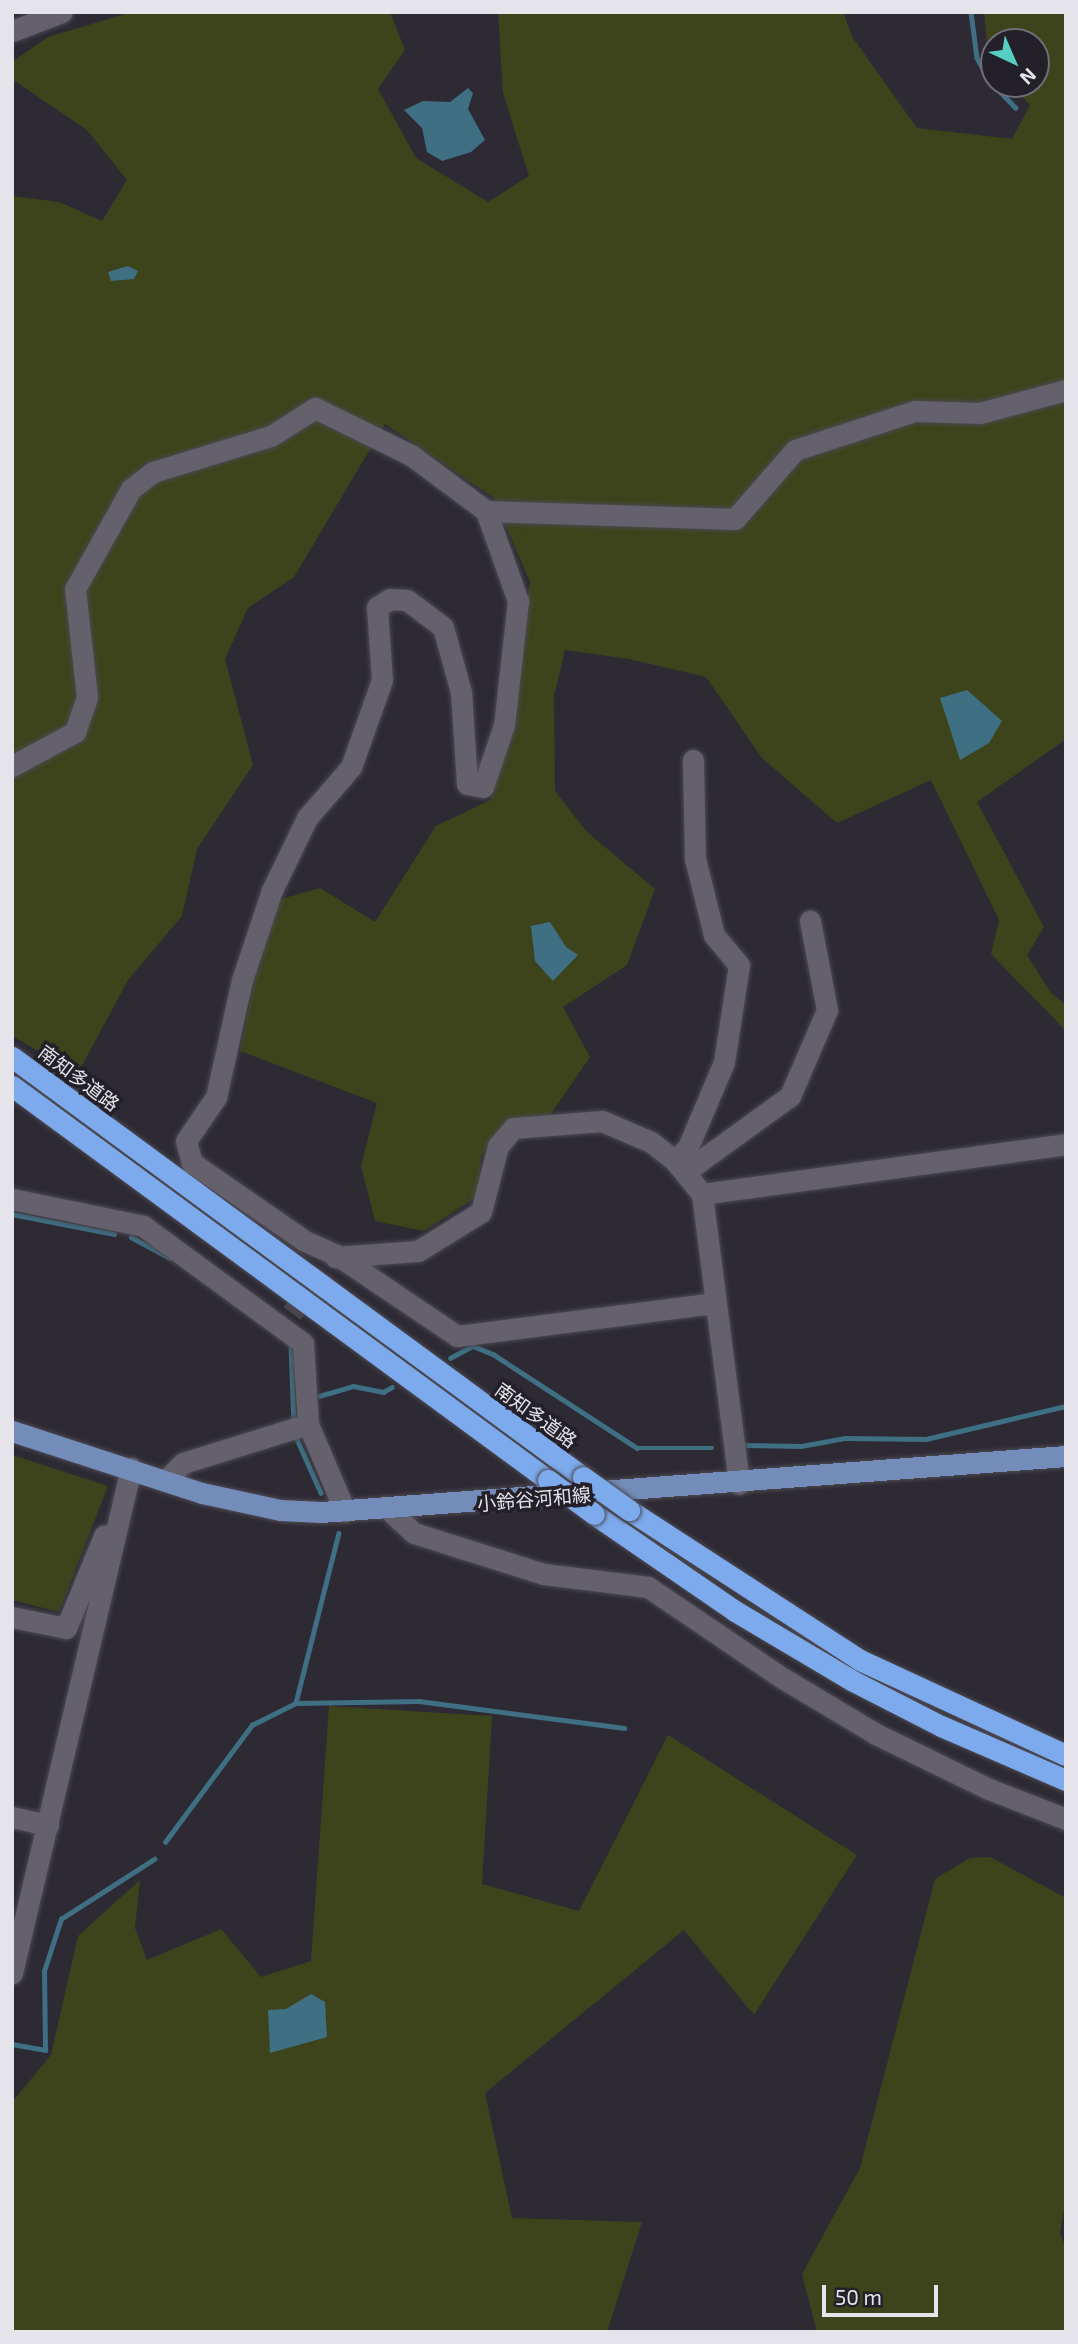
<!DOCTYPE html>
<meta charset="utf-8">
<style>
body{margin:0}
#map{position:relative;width:1078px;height:2344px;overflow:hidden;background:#2d2a34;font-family:"Exo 2","Noto Sans JP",sans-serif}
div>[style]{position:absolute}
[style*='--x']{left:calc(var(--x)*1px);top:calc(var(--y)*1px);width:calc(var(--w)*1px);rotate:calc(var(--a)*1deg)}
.green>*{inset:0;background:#3d441b}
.water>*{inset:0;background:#3e6f83}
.stream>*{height:4.5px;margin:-2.25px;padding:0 2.25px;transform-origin:2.25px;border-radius:2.25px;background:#3e6f83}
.minor-tunnel>*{height:21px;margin-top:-10.5px;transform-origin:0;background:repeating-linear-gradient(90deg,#49464f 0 21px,transparent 0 31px)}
.roads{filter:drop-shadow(0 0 2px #4c4952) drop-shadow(0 0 2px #4c4952)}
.minor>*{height:21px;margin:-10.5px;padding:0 10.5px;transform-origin:10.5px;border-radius:10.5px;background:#64606c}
.major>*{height:21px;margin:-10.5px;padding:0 10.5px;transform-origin:10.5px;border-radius:10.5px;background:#738cb9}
.highway>*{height:21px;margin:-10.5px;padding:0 10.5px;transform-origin:10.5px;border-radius:10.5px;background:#7daaec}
.bridges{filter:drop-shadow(0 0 2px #4c4952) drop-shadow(0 0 2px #4c4952)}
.highway-bridge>*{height:21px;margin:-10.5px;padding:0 10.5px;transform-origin:10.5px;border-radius:10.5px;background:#7daaec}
span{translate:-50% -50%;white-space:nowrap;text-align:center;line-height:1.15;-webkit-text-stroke:7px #24202a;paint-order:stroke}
.street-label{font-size:19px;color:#e6e4eb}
.frame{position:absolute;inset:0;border:14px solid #e6e4eb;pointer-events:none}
.north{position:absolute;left:980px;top:28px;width:70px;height:70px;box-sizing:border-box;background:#24202a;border:2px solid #726e77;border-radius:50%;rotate:136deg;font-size:19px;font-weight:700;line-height:28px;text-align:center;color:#e6e4eb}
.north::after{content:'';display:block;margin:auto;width:24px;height:32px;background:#57cec2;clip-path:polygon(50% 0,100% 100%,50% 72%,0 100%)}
.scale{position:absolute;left:822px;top:2285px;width:116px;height:32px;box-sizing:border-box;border:4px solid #e6e4eb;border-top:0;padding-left:9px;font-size:21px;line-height:24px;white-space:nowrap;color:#e6e4eb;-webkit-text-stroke:5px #24202a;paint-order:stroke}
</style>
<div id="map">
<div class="green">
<i style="clip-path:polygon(132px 12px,390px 12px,405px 50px,378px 89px,416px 158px,488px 202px,529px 176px,503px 93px,498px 12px,843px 12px,853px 38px,917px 128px,1012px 139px,1030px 105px,1012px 84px,1036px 84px,1036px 42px,994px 42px,994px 62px,988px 55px,984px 12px,1066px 12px,1066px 739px,977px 802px,1044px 927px,1027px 955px,1051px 993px,1066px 1005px,1066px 1031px,991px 954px,999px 920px,931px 780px,837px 823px,762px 758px,706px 677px,629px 659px,565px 650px,554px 696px,555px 791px,586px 831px,655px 889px,627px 965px,563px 1007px,590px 1057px,551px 1114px,508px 1122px,481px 1156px,478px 1196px,424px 1231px,375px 1221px,361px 1166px,377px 1103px,240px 1051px,254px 982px,281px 899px,320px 888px,375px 922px,436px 826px,490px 800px,517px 721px,520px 642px,530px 582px,494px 498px,385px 424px,294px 577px,248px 608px,225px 659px,253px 765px,197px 849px,182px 916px,128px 980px,78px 1073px,12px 1036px,12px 196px,59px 202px,102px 221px,127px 180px,87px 130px,12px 79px,12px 62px,48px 37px)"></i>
<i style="clip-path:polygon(12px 1455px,108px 1486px,59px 1612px,12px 1600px)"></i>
<i style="clip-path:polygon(329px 1706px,492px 1716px,482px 1884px,579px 1911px,668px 1735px,857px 1855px,754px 2015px,684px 1930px,485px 2093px,512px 2218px,642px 2222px,607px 2332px,12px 2332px,12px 2102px,51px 2055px,78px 1936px,140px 1880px,135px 1928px,147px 1960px,221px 1929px,261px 1977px,311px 1961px)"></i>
<i style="clip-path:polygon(990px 1857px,1066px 1898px,1066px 2197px,1060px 2233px,1066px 2248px,1066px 2332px,817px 2332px,802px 2274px,860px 2168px,935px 1879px,970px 1858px)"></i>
</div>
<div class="water">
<i style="clip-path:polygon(468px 88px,473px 93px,468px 109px,485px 140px,471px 152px,442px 161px,427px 152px,422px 128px,404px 110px,423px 101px,450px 102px)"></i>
<i style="clip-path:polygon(128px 266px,138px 271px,134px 279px,111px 281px,108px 272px)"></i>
<i style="clip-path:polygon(967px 690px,1002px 721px,989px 743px,960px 760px,940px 698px)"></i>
<i style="clip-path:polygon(550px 922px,566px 947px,578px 955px,553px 981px,535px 961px,531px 926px)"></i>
<i style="clip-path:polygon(311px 1994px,325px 2002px,327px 2037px,270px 2053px,268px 2010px,286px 2009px)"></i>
</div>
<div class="stream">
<i style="--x:971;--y:12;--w:46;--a:82.6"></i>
<i style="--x:977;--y:58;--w:26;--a:61"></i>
<i style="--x:990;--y:81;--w:37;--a:46"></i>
<i style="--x:12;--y:1214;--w:104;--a:11.1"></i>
<i style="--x:131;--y:1237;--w:44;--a:28.3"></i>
<i style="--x:291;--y:1345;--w:78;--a:87.8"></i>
<i style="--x:450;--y:1358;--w:26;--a:-28"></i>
<i style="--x:473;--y:1346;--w:22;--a:22"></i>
<i style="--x:493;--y:1354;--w:172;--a:33.1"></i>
<i style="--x:637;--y:1448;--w:75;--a:0"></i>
<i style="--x:319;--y:1396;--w:35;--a:-16"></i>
<i style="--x:353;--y:1386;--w:31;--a:11"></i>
<i style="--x:383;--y:1392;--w:10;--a:-29"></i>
<i style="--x:296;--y:1437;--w:61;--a:65.9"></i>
<i style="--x:740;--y:1445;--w:61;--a:0.9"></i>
<i style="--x:801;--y:1446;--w:45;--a:-10.3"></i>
<i style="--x:845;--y:1438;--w:81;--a:0.7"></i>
<i style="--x:926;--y:1439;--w:144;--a:-13.3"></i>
<i style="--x:339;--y:1533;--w:175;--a:104.2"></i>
<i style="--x:296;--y:1703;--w:123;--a:-0.9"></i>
<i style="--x:419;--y:1701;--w:207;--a:7.5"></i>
<i style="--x:165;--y:1842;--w:146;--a:-53.4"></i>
<i style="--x:252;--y:1725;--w:49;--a:-26.6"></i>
<i style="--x:12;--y:2044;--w:34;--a:10"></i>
<i style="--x:45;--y:2050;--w:79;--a:-90.7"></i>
<i style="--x:44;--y:1971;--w:55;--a:-71.9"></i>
<i style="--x:61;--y:1919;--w:111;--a:-32.8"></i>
</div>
<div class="minor-tunnel">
<i style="--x:292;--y:1313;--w:64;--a:-53.3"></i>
</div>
<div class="roads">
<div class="minor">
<i style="--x:12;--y:31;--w:53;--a:-20.8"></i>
<i style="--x:486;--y:511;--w:96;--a:70.4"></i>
<i style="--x:518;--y:601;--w:125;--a:96.4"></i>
<i style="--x:504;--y:725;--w:65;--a:108.7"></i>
<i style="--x:483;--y:787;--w:16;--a:-169"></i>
<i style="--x:467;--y:784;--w:92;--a:-93.7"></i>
<i style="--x:461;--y:692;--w:67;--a:-105.5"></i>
<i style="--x:443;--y:627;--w:45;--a:-143.1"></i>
<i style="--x:407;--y:600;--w:17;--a:-177"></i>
<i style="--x:390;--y:599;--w:15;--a:148"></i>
<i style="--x:377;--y:607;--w:73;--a:86.1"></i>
<i style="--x:382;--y:680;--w:92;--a:109.6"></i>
<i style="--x:351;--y:767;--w:67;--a:130.8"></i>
<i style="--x:307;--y:818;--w:80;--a:115.9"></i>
<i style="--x:272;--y:890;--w:95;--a:108.4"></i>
<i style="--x:242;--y:980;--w:120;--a:102.5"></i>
<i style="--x:216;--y:1097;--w:53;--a:124.3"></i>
<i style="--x:186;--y:1141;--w:23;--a:75"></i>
<i style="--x:192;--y:1163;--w:137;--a:34.6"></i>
<i style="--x:305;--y:1241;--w:35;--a:24"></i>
<i style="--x:337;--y:1255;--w:145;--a:34"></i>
<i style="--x:457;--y:1336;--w:260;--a:-7.3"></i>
<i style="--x:12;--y:766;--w:72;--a:-28.4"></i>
<i style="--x:75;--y:732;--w:37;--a:-71"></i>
<i style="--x:87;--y:697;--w:109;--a:-96.3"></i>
<i style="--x:75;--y:589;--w:115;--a:-60.8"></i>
<i style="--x:131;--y:489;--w:28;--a:-38"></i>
<i style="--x:153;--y:472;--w:123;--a:-17"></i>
<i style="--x:271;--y:436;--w:52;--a:-32.5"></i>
<i style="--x:315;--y:408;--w:107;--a:26.1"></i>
<i style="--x:411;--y:455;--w:94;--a:36.7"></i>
<i style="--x:486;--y:511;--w:249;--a:1.8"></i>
<i style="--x:735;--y:519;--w:91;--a:-49"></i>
<i style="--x:795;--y:450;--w:126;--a:-18"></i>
<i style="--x:915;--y:411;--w:65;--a:1.8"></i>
<i style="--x:980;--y:413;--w:89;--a:-15"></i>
<i style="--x:675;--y:1161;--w:19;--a:-47"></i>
<i style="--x:688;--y:1147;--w:92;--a:-67"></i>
<i style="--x:724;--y:1062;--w:98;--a:-81.2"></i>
<i style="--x:739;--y:965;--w:39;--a:-130"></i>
<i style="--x:714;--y:935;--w:78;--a:-104"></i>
<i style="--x:695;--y:859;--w:99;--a:-91.2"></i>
<i style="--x:685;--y:1172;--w:130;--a:-35.9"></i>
<i style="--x:790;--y:1096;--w:94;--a:-66.7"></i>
<i style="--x:827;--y:1010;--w:91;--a:-100.8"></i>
<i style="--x:702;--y:1194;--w:367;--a:-7.8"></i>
<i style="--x:12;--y:1199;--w:134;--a:11.6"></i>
<i style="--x:143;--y:1226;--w:198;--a:36.2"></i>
<i style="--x:303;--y:1343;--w:81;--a:86.5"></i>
<i style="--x:308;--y:1424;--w:95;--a:67"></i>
<i style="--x:335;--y:1257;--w:83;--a:-4.1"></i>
<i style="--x:418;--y:1251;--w:74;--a:-31.8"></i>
<i style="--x:481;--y:1212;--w:68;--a:-75.6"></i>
<i style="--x:498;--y:1146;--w:23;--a:-50"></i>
<i style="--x:513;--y:1128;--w:89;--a:-4.5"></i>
<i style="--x:602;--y:1121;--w:53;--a:23.2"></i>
<i style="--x:651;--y:1142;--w:31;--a:38"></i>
<i style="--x:675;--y:1161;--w:43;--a:50.7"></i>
<i style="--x:702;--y:1194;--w:292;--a:82.7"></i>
<i style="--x:166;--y:1480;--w:24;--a:-45"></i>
<i style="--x:183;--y:1463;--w:131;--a:-17.3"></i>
<i style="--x:388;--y:1509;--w:35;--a:43"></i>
<i style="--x:414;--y:1533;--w:136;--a:17.5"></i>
<i style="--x:544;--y:1574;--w:105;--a:7.1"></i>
<i style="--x:648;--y:1587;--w:164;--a:34.1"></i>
<i style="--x:784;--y:1679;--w:107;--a:30.9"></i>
<i style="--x:876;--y:1734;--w:126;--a:26"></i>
<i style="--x:989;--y:1789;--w:83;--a:21.3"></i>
<i style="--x:12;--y:1617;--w:55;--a:11.5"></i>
<i style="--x:66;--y:1628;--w:100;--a:-67.6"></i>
<i style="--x:12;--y:1817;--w:37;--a:13"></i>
<i style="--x:12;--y:1973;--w:519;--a:-76.74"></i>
</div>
<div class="major">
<i style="--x:12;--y:1431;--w:200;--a:18.1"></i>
<i style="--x:202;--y:1493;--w:80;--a:12.3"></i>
<i style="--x:280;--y:1510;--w:41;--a:2.8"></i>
<i style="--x:321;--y:1512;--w:747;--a:-4.3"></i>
</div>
<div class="highway">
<i style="--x:12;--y:1057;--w:709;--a:36.34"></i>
<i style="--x:12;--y:1086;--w:665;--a:36.32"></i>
<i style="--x:629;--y:1510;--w:275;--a:33"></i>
<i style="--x:860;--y:1660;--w:227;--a:24.8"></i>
<i style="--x:594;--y:1514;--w:171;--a:34.5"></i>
<i style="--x:735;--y:1611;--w:135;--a:30.7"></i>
<i style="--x:851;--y:1680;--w:101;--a:27.1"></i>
<i style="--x:941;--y:1726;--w:136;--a:23.4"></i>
</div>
</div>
<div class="bridges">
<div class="highway-bridge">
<i style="--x:583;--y:1477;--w:57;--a:35.7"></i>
<i style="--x:548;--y:1480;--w:57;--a:36.5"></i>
</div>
</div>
<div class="street-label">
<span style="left:79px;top:1078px;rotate:37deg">南知多道路</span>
<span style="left:536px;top:1415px;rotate:36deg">南知多道路</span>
<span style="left:534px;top:1499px;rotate:-5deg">小鈴谷河和線</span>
</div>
<div class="frame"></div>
<div class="north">N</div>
<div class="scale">50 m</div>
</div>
